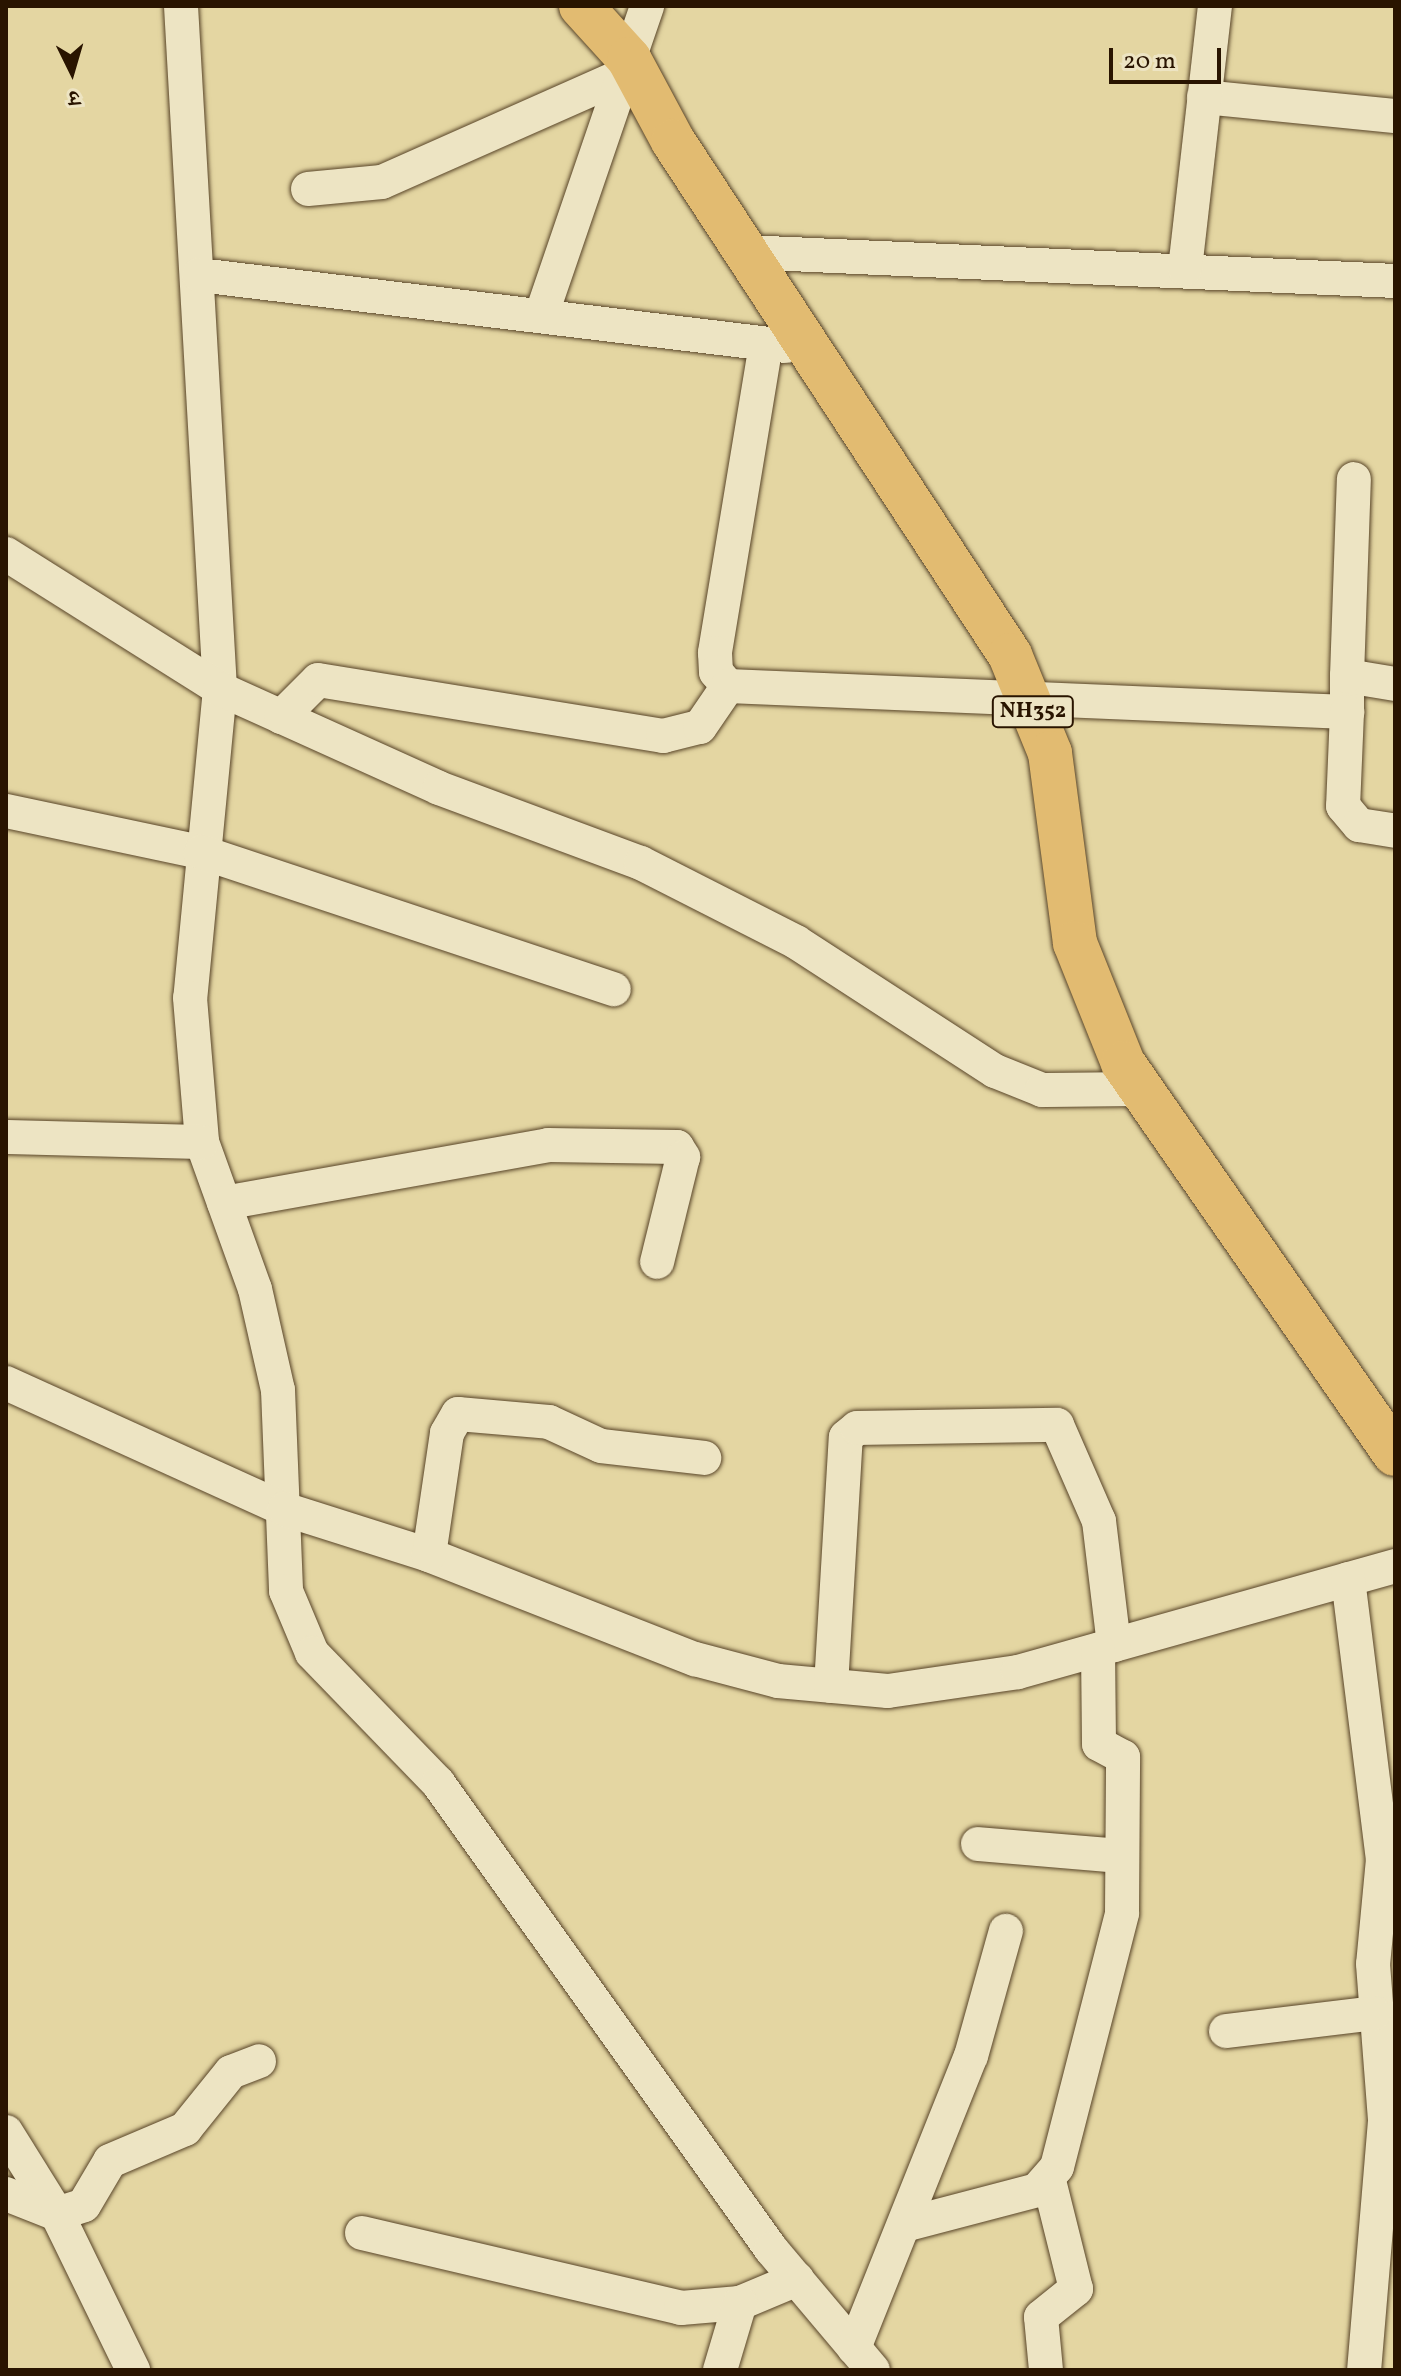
<!DOCTYPE html>
<meta charset="utf-8">
<style>
body{margin:0}
#map{position:relative;width:1401px;height:2376px;overflow:hidden;background:#e4d6a2;font-family:Vollkorn,"Noto Serif Devanagari",serif}
div>[style]{position:absolute}
[style*='--x']{left:calc(var(--x)*1px);top:calc(var(--y)*1px);width:calc(var(--w)*1px);rotate:calc(var(--a)*1deg)}
.roads{filter:drop-shadow(0 0 2px #584428) drop-shadow(0 0 2px #584428)}
.minor>*{height:34px;margin:-17px;padding:0 17px;transform-origin:17px;border-radius:17px;background:#ede4c3}
.trunk>*{height:44px;margin:-22px;padding:0 22px;transform-origin:22px;border-radius:22px;background:#e2bb71}
span{translate:-50% -50%;white-space:nowrap;text-align:center;line-height:1.15;-webkit-text-stroke:6px #ede4c3;paint-order:stroke}
.shield-label span{padding:2px 6px;background:#ede4c3;border:2px solid;border-radius:6px;-webkit-text-stroke-width:0}
.shield-label{font-size:22px;color:#291400;font-weight:700}
.frame{position:absolute;inset:0;border:8px solid #291400;pointer-events:none}
.north{position:absolute;left:32px;top:32px;width:80px;height:80px;-webkit-text-stroke:6px #ede4c3;paint-order:stroke;rotate:175deg;font-size:22px;font-weight:700;line-height:32px;text-align:center;color:#291400}
.north::after{content:'';display:block;margin:auto;width:28px;height:36px;background:#291400;clip-path:polygon(50% 0,100% 100%,50% 72%,0 100%)}
.scale{position:absolute;left:1109px;top:48px;width:112px;height:36px;box-sizing:border-box;border:4px solid #291400;border-top:0;padding-left:10px;font-size:24px;line-height:28px;white-space:nowrap;color:#291400;-webkit-text-stroke:6px #ede4c3;paint-order:stroke}
</style>
<div id="map">
<div class="roads">
<div class="minor">
<i style="--x:181;--y:6;--w:684;--a:86.73"></i>
<i style="--x:220;--y:689;--w:310;--a:95.5"></i>
<i style="--x:190;--y:998;--w:144;--a:85.2"></i>
<i style="--x:202;--y:1142;--w:156;--a:70.2"></i>
<i style="--x:255;--y:1289;--w:104;--a:77.2"></i>
<i style="--x:278;--y:1390;--w:201;--a:87.7"></i>
<i style="--x:286;--y:1591;--w:67;--a:67.2"></i>
<i style="--x:312;--y:1653;--w:181;--a:45.9"></i>
<i style="--x:438;--y:1783;--w:573;--a:54.45"></i>
<i style="--x:771;--y:2249;--w:158;--a:49.9"></i>
<i style="--x:1204;--y:97;--w:192;--a:5.7"></i>
<i style="--x:308;--y:189;--w:74;--a:-5.4"></i>
<i style="--x:382;--y:182;--w:265;--a:-23.9"></i>
<i style="--x:745;--y:252;--w:651;--a:2.55"></i>
<i style="--x:1185;--y:269;--w:265;--a:-83.5"></i>
<i style="--x:199;--y:275;--w:591;--a:6.9"></i>
<i style="--x:541;--y:316;--w:328;--a:-71.1"></i>
<i style="--x:766;--y:344;--w:313;--a:99.4"></i>
<i style="--x:715;--y:653;--w:19;--a:87"></i>
<i style="--x:716;--y:672;--w:18;--a:49"></i>
<i style="--x:728;--y:686;--w:620;--a:2.41"></i>
<i style="--x:1347;--y:712;--w:36;--a:-90"></i>
<i style="--x:1347;--y:676;--w:49;--a:9.5"></i>
<i style="--x:6;--y:554;--w:253;--a:32.2"></i>
<i style="--x:220;--y:689;--w:240;--a:24.3"></i>
<i style="--x:439;--y:788;--w:215;--a:20.4"></i>
<i style="--x:641;--y:863;--w:174;--a:27"></i>
<i style="--x:796;--y:942;--w:237;--a:33"></i>
<i style="--x:995;--y:1071;--w:51;--a:22"></i>
<i style="--x:1042;--y:1090;--w:99;--a:-0.6"></i>
<i style="--x:1347;--y:676;--w:197;--a:-88"></i>
<i style="--x:1347;--y:712;--w:94;--a:92.4"></i>
<i style="--x:1343;--y:806;--w:25;--a:50"></i>
<i style="--x:1359;--y:825;--w:36;--a:9"></i>
<i style="--x:281;--y:717;--w:52;--a:-45"></i>
<i style="--x:318;--y:680;--w:350;--a:9.2"></i>
<i style="--x:663;--y:736;--w:38;--a:-14"></i>
<i style="--x:700;--y:727;--w:50;--a:-55.7"></i>
<i style="--x:6;--y:811;--w:199;--a:11.9"></i>
<i style="--x:201;--y:852;--w:435;--a:18.4"></i>
<i style="--x:6;--y:1137;--w:196;--a:1.5"></i>
<i style="--x:224;--y:1203;--w:329;--a:-10.1"></i>
<i style="--x:548;--y:1145;--w:129;--a:0.9"></i>
<i style="--x:677;--y:1147;--w:12;--a:59"></i>
<i style="--x:683;--y:1157;--w:108;--a:103.9"></i>
<i style="--x:6;--y:1383;--w:305;--a:24.4"></i>
<i style="--x:284;--y:1509;--w:152;--a:17.6"></i>
<i style="--x:429;--y:1555;--w:286;--a:21.4"></i>
<i style="--x:695;--y:1659;--w:86;--a:14.8"></i>
<i style="--x:778;--y:1681;--w:110;--a:5.2"></i>
<i style="--x:888;--y:1691;--w:131;--a:-8.3"></i>
<i style="--x:1018;--y:1672;--w:392;--a:-15.7"></i>
<i style="--x:429;--y:1555;--w:123;--a:-81.6"></i>
<i style="--x:447;--y:1433;--w:22;--a:-60"></i>
<i style="--x:458;--y:1414;--w:91;--a:5"></i>
<i style="--x:549;--y:1422;--w:57;--a:24.8"></i>
<i style="--x:601;--y:1446;--w:104;--a:6.6"></i>
<i style="--x:1348;--y:1579;--w:282;--a:82.9"></i>
<i style="--x:1383;--y:1859;--w:105;--a:95.4"></i>
<i style="--x:1373;--y:1964;--w:157;--a:85.6"></i>
<i style="--x:1385;--y:2121;--w:250;--a:94.8"></i>
<i style="--x:831;--y:1686;--w:249;--a:-86.6"></i>
<i style="--x:846;--y:1437;--w:14;--a:-39"></i>
<i style="--x:857;--y:1428;--w:200;--a:-0.9"></i>
<i style="--x:1057;--y:1425;--w:105;--a:66.4"></i>
<i style="--x:1099;--y:1521;--w:125;--a:83.1"></i>
<i style="--x:978;--y:1844;--w:144;--a:4.8"></i>
<i style="--x:1226;--y:2031;--w:149;--a:-6.9"></i>
<i style="--x:6;--y:2132;--w:97;--a:58.1"></i>
<i style="--x:57;--y:2214;--w:174;--a:64"></i>
<i style="--x:6;--y:2194;--w:55;--a:21.4"></i>
<i style="--x:57;--y:2214;--w:28;--a:-18"></i>
<i style="--x:84;--y:2205;--w:51;--a:-59.4"></i>
<i style="--x:110;--y:2161;--w:82;--a:-23.1"></i>
<i style="--x:185;--y:2129;--w:73;--a:-51.1"></i>
<i style="--x:231;--y:2072;--w:30;--a:-21"></i>
<i style="--x:904;--y:2225;--w:138;--a:-14.7"></i>
<i style="--x:1037;--y:2190;--w:30;--a:-49"></i>
<i style="--x:1057;--y:2167;--w:262;--a:-75.6"></i>
<i style="--x:1122;--y:1913;--w:156;--a:-89.6"></i>
<i style="--x:1123;--y:1757;--w:27;--a:-152"></i>
<i style="--x:1099;--y:1744;--w:94;--a:-90.6"></i>
<i style="--x:362;--y:2233;--w:328;--a:13.2"></i>
<i style="--x:681;--y:2308;--w:59;--a:-4.8"></i>
<i style="--x:740;--y:2303;--w:62;--a:-22.8"></i>
<i style="--x:854;--y:2348;--w:315;--a:-68.2"></i>
<i style="--x:971;--y:2056;--w:130;--a:-74.4"></i>
<i style="--x:720;--y:2370;--w:70;--a:-73.4"></i>
<i style="--x:1046;--y:2370;--w:53;--a:-95.4"></i>
<i style="--x:1041;--y:2317;--w:45;--a:-38.7"></i>
<i style="--x:1076;--y:2289;--w:111;--a:-104"></i>
</div>
<div class="trunk">
<i style="--x:581;--y:6;--w:72;--a:47.8"></i>
<i style="--x:629;--y:59;--w:93;--a:61.8"></i>
<i style="--x:673;--y:141;--w:615;--a:56.75"></i>
<i style="--x:1010;--y:655;--w:106;--a:67.8"></i>
<i style="--x:1050;--y:753;--w:192;--a:82.5"></i>
<i style="--x:1075;--y:943;--w:129;--a:68.2"></i>
<i style="--x:1123;--y:1063;--w:476;--a:55.2"></i>
</div>
</div>
<div class="shield-label">
<span style="left:1033px;top:712px">NH352</span>
</div>
<div class="frame"></div>
<div class="north">उ</div>
<div class="scale">20 m</div>
</div>
